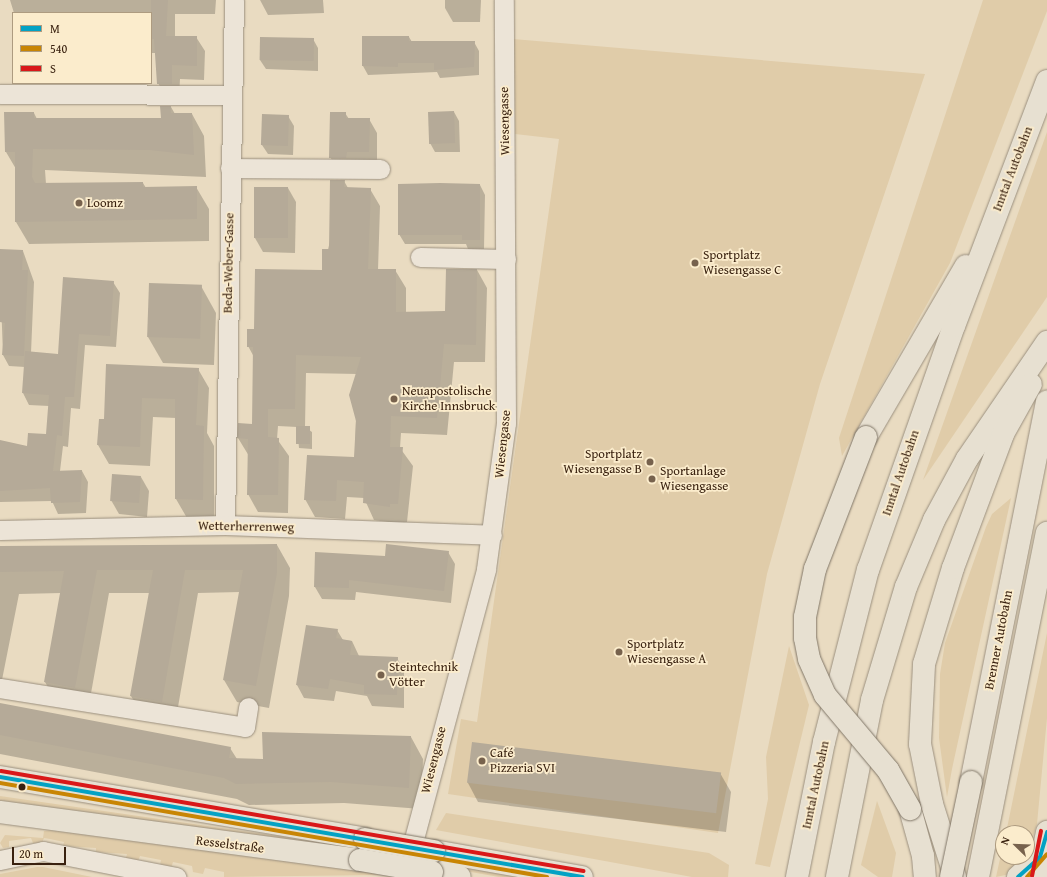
<!DOCTYPE html>
<meta charset="utf-8">
<style>
body{margin:0}
#map{position:relative;width:1047px;height:877px;overflow:hidden;background:#e9dbc1;font-family:"Gentium Book Plus",serif}
div>[style]{position:absolute}
[style*='--x']{left:calc(var(--x)*1px);top:calc(var(--y)*1px);width:calc(var(--w)*1px);rotate:calc(var(--a)*1deg)}
.green>*{inset:0;background:#e0cca9}
.shadow>*{inset:0;background:#0003}
.building>*{inset:0;background:#b5aa98;transform-origin:0 0}
.roads{filter:drop-shadow(0 0 1px #9a8f7e) drop-shadow(0 0 1px #9a8f7e)}
.minor>*{height:19px;margin:-9.5px;padding:0 9.5px;transform-origin:9.5px;border-radius:9.5px;background:#ece4d7}
.major>*{height:22px;margin:-11px;padding:0 11px;transform-origin:11px;border-radius:11px;background:#e7e0d1}
.highway>*{height:22px;margin:-11px;padding:0 11px;transform-origin:11px;border-radius:11px;background:#e7e0d1}
.bridges{filter:drop-shadow(0 0 1px #807667) drop-shadow(0 0 1px #807667)}
.major-bridge>*{height:22px;margin:-11px;padding:0 11px;transform-origin:11px;border-radius:11px;background:#e7e0d1}
.highway-bridge>*{height:22px;margin:-11px;padding:0 11px;transform-origin:11px;border-radius:11px;background:#e7e0d1}
.bus-1>*{height:4px;margin:-2px;padding:0 2px;transform-origin:2px;border-radius:2px;background:#03a2c4}
.bus-2>*{height:4px;margin:-2px;padding:0 2px;transform-origin:2px;border-radius:2px;background:#c88504}
.bus-3>*{height:4px;margin:-2px;padding:0 2px;transform-origin:2px;border-radius:2px;background:#d91819}
.dots>*{width:11px;height:11px;translate:-50% -50%;box-sizing:border-box;border:2px solid #fbeccc;border-radius:50%}
span{translate:-50% -50%;white-space:nowrap;text-align:center;line-height:1.15;-webkit-text-stroke:3.5px #fbeccc;paint-order:stroke}
.street-label{font-size:13px;color:#39210f}
.poi-label{font-size:13px;color:#39210f}
.left{translate:0 -50%;text-align:left}
.right{translate:-100% -50%;text-align:right}
.legend{position:absolute;left:12px;top:12px;width:140px;height:72px;box-sizing:border-box;background:#fbeccc;border:1px solid #ad9b80;margin:0;padding:5px 7px;list-style:none;font-size:12px;color:#39210f}
.legend li{display:flex;align-items:center;gap:8px;height:20px}
.legend b{width:20px;border:1px solid #ad9b80}
.north{position:absolute;left:995px;top:825px;width:40px;height:40px;box-sizing:border-box;background:#fbeccc;border:1px solid #ad9b80;border-radius:50%;rotate:293deg;font-size:11px;font-weight:700;line-height:16px;text-align:center;color:#39210f}
.north::after{content:'';display:block;margin:auto;width:14px;height:18px;background:#77624d;clip-path:polygon(50% 0,100% 100%,50% 72%,0 100%)}
.scale{position:absolute;left:12px;top:847px;width:54px;height:18px;box-sizing:border-box;border:2px solid #39210f;border-top:0;padding-left:5px;font-size:12px;line-height:14px;white-space:nowrap;color:#39210f;-webkit-text-stroke:3px #fbeccc;paint-order:stroke}
</style>
<div id="map">
<div class="green">
<i style="clip-path:polygon(983px 0,1047px 0,1047px 11px,950px 263px,842px 456px,839px 438px)"></i>
<i style="clip-path:polygon(513px 39px,925px 74px,820px 384px,767px 574px,718px 833px,448px 794px,461px 719px,477px 722px,559px 139px,515px 134px)"></i>
<i style="clip-path:polygon(1047px 132px,1047px 297px,923px 480px)"></i>
<i style="clip-path:polygon(1011px 498px,952px 769px,947px 797px,939px 738px,940px 674px,945px 643px,986px 527px,992px 514px)"></i>
<i style="clip-path:polygon(1047px 633px,1047px 718px,1037px 824px,1027px 855px,1027px 833px,1006px 833px)"></i>
<i style="clip-path:polygon(789px 646px,809px 705px,770px 867px,755px 864px,768px 799px,766px 757px)"></i>
<i style="clip-path:polygon(0 796px,340px 845px,521px 877px,499px 877px,359px 852px,0 801px)"></i>
<i style="clip-path:polygon(877px 801px,896px 853px,892px 877px,878px 877px,861px 865px)"></i>
<i style="clip-path:polygon(446px 813px,709px 853px,729px 865px,728px 877px,692px 877px,436px 830px)"></i>
<i style="clip-path:polygon(60px 829px,328px 864px,379px 875px,224px 877px,224px 872px,205px 868px,203px 874px,193px 872px,192px 866px,173px 862px,171px 868px,160px 865px,161px 860px,140px 856px,138px 861px,126px 858px,127px 854px,96px 852px,96px 848px,63px 846px,64px 842px,50px 839px,44px 838px,42px 843px,33px 843px,31px 838px,9px 841px,9px 847px,3px 848px,0 843px,5px 835px,43px 838px,44px 831px)"></i>
<i style="clip-path:polygon(1003px 845px,1003px 857px,1026px 857px,1010px 874px,996px 877px)"></i>
<i style="clip-path:polygon(37px 867px,43px 867px,92px 877px,0 877px,0 874px)"></i>
</div>
<div class="shadow">
<i style="clip-path:polygon(10px 0,216px 0,215px 14px,175px 14px,175px 37px,196px 37px,205px 51px,204px 80px,180px 79px,179px 98px,167px 98px,158px 83px,156px 53px,151px 53px,151px 13px,14px 13px)"></i>
<i style="clip-path:polygon(260px 0,323px 0,324px 13px,268px 15px)"></i>
<i style="clip-path:polygon(445px 0,481px 0,480px 22px,453px 22px,445px 8px)"></i>
<i style="clip-path:polygon(13px 35px,13px 61px,12px 59px)"></i>
<i style="clip-path:polygon(363px 37px,409px 37px,412px 42px,474px 42px,479px 51px,479px 75px,440px 78px,437px 72px,368px 75px,363px 66px)"></i>
<i style="clip-path:polygon(313px 39px,318px 48px,318px 71px,266px 69px,260px 60px)"></i>
<i style="clip-path:polygon(171px 107px,175px 114px,192px 114px,204px 136px,206px 177px,45px 170px,46px 184px,143px 183px,146px 188px,196px 187px,209px 209px,209px 241px,29px 244px,16px 222px,16px 169px,6px 152px,5px 113px,34px 113px,37px 119px,163px 119px)"></i>
<i style="clip-path:polygon(454px 112px,459px 121px,460px 152px,435px 152px,430px 143px,429px 113px)"></i>
<i style="clip-path:polygon(345px 113px,349px 119px,369px 119px,377px 133px,377px 166px,339px 171px,330px 157px)"></i>
<i style="clip-path:polygon(288px 116px,294px 126px,293px 155px,268px 154px,262px 145px)"></i>
<i style="clip-path:polygon(344px 181px,348px 188px,370px 189px,380px 206px,378px 270px,395px 270px,406px 288px,406px 312px,446px 312px,477px 270px,487px 288px,485px 362px,454px 362px,447px 435px,401px 433px,400px 448px,413px 466px,407px 522px,400px 524px,374px 520px,364px 498px,347px 497px,345px 519px,315px 517px,305px 499px,355px 458px,357px 374px,306px 373px,305px 427px,312px 432px,312px 449px,299px 448px,297px 427px,278px 426px,277px 439px,289px 456px,288px 513px,258px 512px,248px 494px,249px 456px,238px 438px,239px 424px,253px 425px,254px 357px,248px 346px,255px 330px,323px 271px)"></i>
<i style="clip-path:polygon(480px 185px,485px 195px,484px 249px,468px 249px,466px 244px,405px 244px,399px 234px)"></i>
<i style="clip-path:polygon(255px 188px,288px 188px,296px 202px,295px 253px,263px 252px,255px 238px)"></i>
<i style="clip-path:polygon(23px 251px,34px 282px,31px 353px,58px 355px,113px 282px,120px 293px,116px 347px,85px 345px,80px 409px,71px 408px,68px 447px,63px 446px,60px 471px,82px 471px,88px 482px,86px 513px,58px 514px,52px 501px,0 502px,0 441px,28px 447px,47px 435px,49px 406px,29px 405px,23px 393px,25px 367px,9px 366px,3px 355px,0 273px)"></i>
<i style="clip-path:polygon(201px 286px,216px 313px,214px 365px,163px 363px,148px 337px)"></i>
<i style="clip-path:polygon(107px 365px,198px 369px,209px 388px,207px 433px,214px 446px,214px 519px,187px 518px,176px 499px,176px 418px,153px 417px,150px 466px,109px 464px,98px 445px,105px 420px)"></i>
<i style="clip-path:polygon(141px 477px,149px 491px,147px 517px,119px 514px,111px 500px)"></i>
<i style="clip-path:polygon(277px 545px,290px 568px,289px 596px,269px 708px,237px 702px,224px 680px,240px 592px,198px 593px,175px 724px,144px 718px,131px 696px,150px 593px,109px 593px,88px 710px,58px 705px,45px 682px,61px 593px,19px 594px,0 690px,0 548px)"></i>
<i style="clip-path:polygon(448px 552px,455px 564px,451px 603px,356px 592px,355px 600px,322px 599px,315px 587px,386px 557px)"></i>
<i style="clip-path:polygon(307px 626px,337px 630px,343px 640px,352px 641px,359px 656px,397px 658px,404px 671px,404px 708px,372px 706px,367px 696px,336px 691px,334px 701px,304px 698px,297px 685px)"></i>
<i style="clip-path:polygon(0 704px,230px 748px,237px 759px,264px 760px,411px 737px,423px 759px,421px 809px,344px 803px,249px 805px,237px 799px,0 754px)"></i>
<i style="clip-path:polygon(473px 743px,720px 773px,731px 792px,726px 832px,478px 802px,468px 783px)"></i>
</div>
<div class="building">
<i style="clip-path:polygon(151px 0,168px 0,166px 36px,197px 36px,197px 66px,172px 65px,172px 84px,157px 84px,154px 39px,151px 39px)"></i>
<i style="clip-path:polygon(362px 36px,409px 36px,409px 41px,475px 41px,474px 67px,434px 70px,434px 63px,398px 63px,398px 67px,362px 66px)"></i>
<i style="left:260px;top:37px;width:54px;height:23px;rotate:1deg"></i>
<i style="clip-path:polygon(160px 106px,171px 106px,171px 113px,192px 113px,194px 155px,150px 150px,33px 149px,32px 177px,35px 183px,143px 182px,143px 187px,197px 186px,197px 219px,15px 222px,15px 152px,5px 152px,4px 112px,34px 112px,34px 118px,161px 118px)"></i>
<i style="left:454px;top:111px;width:32px;height:26px;rotate:88deg"></i>
<i style="clip-path:polygon(330px 112px,346px 112px,346px 118px,370px 118px,369px 152px,347px 152px,346px 158px,329px 158px)"></i>
<i style="left:262px;top:114px;width:27px;height:31px;rotate:2deg"></i>
<i style="clip-path:polygon(330px 180px,345px 180px,344px 187px,371px 188px,368px 269px,396px 269px,396px 312px,445px 311px,446px 269px,477px 269px,476px 345px,444px 344px,437px 418px,391px 416px,390px 447px,403px 447px,398px 504px,390px 504px,390px 507px,363px 503px,364px 482px,337px 480px,336px 501px,304px 500px,307px 455px,354px 457px,356px 421px,349px 395px,361px 357px,296px 355px,295px 409px,268px 409px,268px 437px,279px 438px,278px 495px,247px 495px,248px 439px,237px 438px,238px 423px,252px 424px,253px 347px,247px 347px,247px 329px,254px 329px,255px 269px,322px 270px,322px 249px,329px 249px)"></i>
<i style="clip-path:polygon(440px 183px,480px 184px,480px 240px,462px 240px,462px 235px,398px 235px,398px 184px)"></i>
<i style="left:254px;top:187px;width:34px;height:51px"></i>
<i style="clip-path:polygon(0 249px,23px 250px,22px 270px,28px 270px,24px 356px,2px 355px,5px 323px,0 322px)"></i>
<i style="clip-path:polygon(63px 277px,114px 281px,110px 336px,79px 334px,74px 397px,65px 397px,62px 436px,57px 435px,53px 471px,82px 470px,80px 502px,51px 503px,50px 488px,0 491px,0 440px,27px 446px,28px 433px,46px 434px,49px 395px,22px 393px,25px 351px,58px 354px)"></i>
<i style="left:149px;top:283px;width:53px;height:54px;rotate:2deg"></i>
<i style="clip-path:polygon(106px 364px,199px 368px,196px 425px,204px 426px,203px 500px,175px 499px,175px 399px,142px 398px,140px 447px,97px 445px,99px 419px,104px 419px)"></i>
<i style="left:296px;top:426px;width:14px;height:18px"></i>
<i style="left:112px;top:474px;width:29px;height:27px;rotate:4deg"></i>
<i style="clip-path:polygon(277px 544px,277px 573px,256px 686px,223px 680px,243px 570px,185px 570px,162px 702px,130px 696px,153px 570px,97px 570px,75px 688px,44px 682px,64px 571px,0 572px,0 546px)"></i>
<i style="clip-path:polygon(386px 544px,449px 551px,444px 591px,349px 580px,349px 588px,314px 587px,315px 552px,385px 556px)"></i>
<i style="clip-path:polygon(306px 625px,338px 629px,336px 638px,352px 641px,350px 655px,398px 657px,397px 695px,364px 694px,364px 685px,330px 679px,328px 689px,296px 685px)"></i>
<i style="clip-path:polygon(0 703px,231px 747px,229px 758px,263px 759px,262px 732px,411px 736px,409px 788px,331px 782px,236px 784px,224px 778px,0 735px)"></i>
<i style="left:472px;top:742px;width:251px;height:41px;rotate:7deg"></i>
</div>
<div class="roads">
<div class="minor">
<i style="--x:0;--y:94;--w:231;--a:0.2"></i>
<i style="--x:230;--y:168;--w:150;--a:0.4"></i>
<i style="--x:420;--y:257;--w:86;--a:1.3"></i>
<i style="--x:225;--y:525;--w:525;--a:-89.02"></i>
<i style="--x:0;--y:530;--w:225;--a:-1.3"></i>
<i style="--x:225;--y:525;--w:267;--a:2.1"></i>
<i style="--x:0;--y:688;--w:248;--a:9"></i>
<i style="--x:245;--y:727;--w:20;--a:-81"></i>
<i style="--x:0;--y:860;--w:44;--a:-11.8"></i>
<i style="--x:43;--y:851;--w:136;--a:11.1"></i>
<i style="--x:408;--y:861;--w:302;--a:-75"></i>
<i style="--x:486;--y:569;--w:147;--a:-82.2"></i>
<i style="--x:506;--y:423;--w:423;--a:-90.3"></i>
</div>
<div class="major">
<i style="--x:0;--y:777;--w:370;--a:9.6"></i>
<i style="--x:0;--y:812;--w:363;--a:7.6"></i>
<i style="--x:434;--y:851;--w:150;--a:10"></i>
<i style="--x:432;--y:872;--w:28;--a:10"></i>
<i style="--x:1018;--y:877;--w:30;--a:-42"></i>
<i style="--x:1038;--y:877;--w:46;--a:-78.7"></i>
</div>
<div class="highway">
<i style="--x:866;--y:437;--w:198;--a:-59.7"></i>
<i style="--x:971;--y:782;--w:388;--a:-78.7"></i>
<i style="--x:910;--y:809;--w:49;--a:74.5"></i>
<i style="--x:923;--y:856;--w:21;--a:85"></i>
<i style="--x:797;--y:877;--w:138;--a:-78.7"></i>
<i style="--x:824;--y:742;--w:178;--a:-75.7"></i>
<i style="--x:868;--y:570;--w:259;--a:-70.6"></i>
<i style="--x:954;--y:326;--w:262;--a:-69.2"></i>
<i style="--x:837;--y:877;--w:180;--a:-78.8"></i>
<i style="--x:872;--y:700;--w:118;--a:-73.3"></i>
<i style="--x:906;--y:587;--w:73;--a:-67.3"></i>
<i style="--x:934;--y:520;--w:69;--a:-61.6"></i>
<i style="--x:967;--y:459;--w:142;--a:-55.6"></i>
<i style="--x:955;--y:877;--w:77;--a:-107.5"></i>
<i style="--x:932;--y:804;--w:61;--a:-101.3"></i>
<i style="--x:920;--y:744;--w:80;--a:-87.1"></i>
<i style="--x:924;--y:664;--w:100;--a:-73.2"></i>
<i style="--x:953;--y:568;--w:143;--a:-69.5"></i>
<i style="--x:1003;--y:434;--w:57;--a:-60.8"></i>
<i style="--x:978;--y:877;--w:351;--a:-78.7"></i>
</div>
</div>
<div class="bridges">
<div class="major-bridge">
<i style="--x:365;--y:839;--w:70;--a:9.9"></i>
<i style="--x:360;--y:860;--w:73;--a:9.5"></i>
</div>
<div class="highway-bridge">
<i style="--x:866;--y:437;--w:142;--a:111.1"></i>
<i style="--x:815;--y:569;--w:49;--a:101.8"></i>
<i style="--x:805;--y:617;--w:21;--a:90"></i>
<i style="--x:805;--y:638;--w:21;--a:79"></i>
<i style="--x:809;--y:659;--w:39;--a:66"></i>
<i style="--x:825;--y:695;--w:98;--a:50"></i>
<i style="--x:888;--y:770;--w:45;--a:60.6"></i>
<i style="--x:951;--y:877;--w:97;--a:-78.1"></i>
</div>
</div>
<div class="bus-1">
<i style="--x:0;--y:777;--w:591;--a:9.75"></i>
<i style="--x:1018;--y:877;--w:30;--a:-42"></i>
<i style="--x:1040;--y:857;--w:26;--a:-74"></i>
</div>
<div class="bus-2">
<i style="--x:0;--y:783;--w:555;--a:9.75"></i>
<i style="--x:1027;--y:877;--w:30;--a:-49"></i>
</div>
<div class="bus-3">
<i style="--x:1;--y:771;--w:591;--a:9.75"></i>
<i style="--x:1032;--y:876;--w:46;--a:-78.7"></i>
</div>
<div class="dots">
<i style="left:79px;top:203px;background:#77624d"></i>
<i style="left:695px;top:263px;background:#77624d"></i>
<i style="left:394px;top:399px;background:#77624d"></i>
<i style="left:650px;top:462px;background:#77624d"></i>
<i style="left:652px;top:479px;background:#77624d"></i>
<i style="left:619px;top:652px;background:#77624d"></i>
<i style="left:381px;top:675px;background:#77624d"></i>
<i style="left:482px;top:761px;background:#77624d"></i>
<i style="left:22px;top:787px;background:#39210f"></i>
</div>
<div class="street-label">
<span style="left:505px;top:121px;rotate:-91deg">Wiesengasse</span>
<span style="left:1013px;top:169px;rotate:-69deg">Inntal Autobahn</span>
<span style="left:229px;top:263px;rotate:-89deg">Beda-Weber-Gasse</span>
<span style="left:503px;top:444px;rotate:-84deg">Wiesengasse</span>
<span style="left:901px;top:473px;rotate:-71deg">Inntal Autobahn</span>
<span style="left:246px;top:527px;rotate:1deg">Wetterherrenweg</span>
<span style="left:999px;top:640px;rotate:-79deg">Brenner Autobahn</span>
<span style="left:434px;top:760px;rotate:-76deg">Wiesengasse</span>
<span style="left:816px;top:785px;rotate:-78deg">Inntal Autobahn</span>
<span style="left:230px;top:845px;rotate:7deg">Resselstraße</span>
</div>
<div class="poi-label">
<span class="left" style="left:87px;top:203px">Loomz</span>
<span class="left" style="left:703px;top:263px">Sportplatz<br>Wiesengasse C</span>
<span class="left" style="left:402px;top:399px">Neuapostolische<br>Kirche Innsbruck</span>
<span class="right" style="left:642px;top:462px">Sportplatz<br>Wiesengasse B</span>
<span class="left" style="left:660px;top:479px">Sportanlage<br>Wiesengasse</span>
<span class="left" style="left:627px;top:652px">Sportplatz<br>Wiesengasse A</span>
<span class="left" style="left:389px;top:675px">Steintechnik<br>Vötter</span>
<span class="left" style="left:490px;top:761px">Café<br>Pizzeria SVI</span>
</div>
<ul class="legend">
<li><b style="height:5px;background:#03a2c4"></b>M</li>
<li><b style="height:5px;background:#c88504"></b>540</li>
<li><b style="height:5px;background:#d91819"></b>S</li>
</ul>
<div class="north">N</div>
<div class="scale">20 m</div>
</div>
